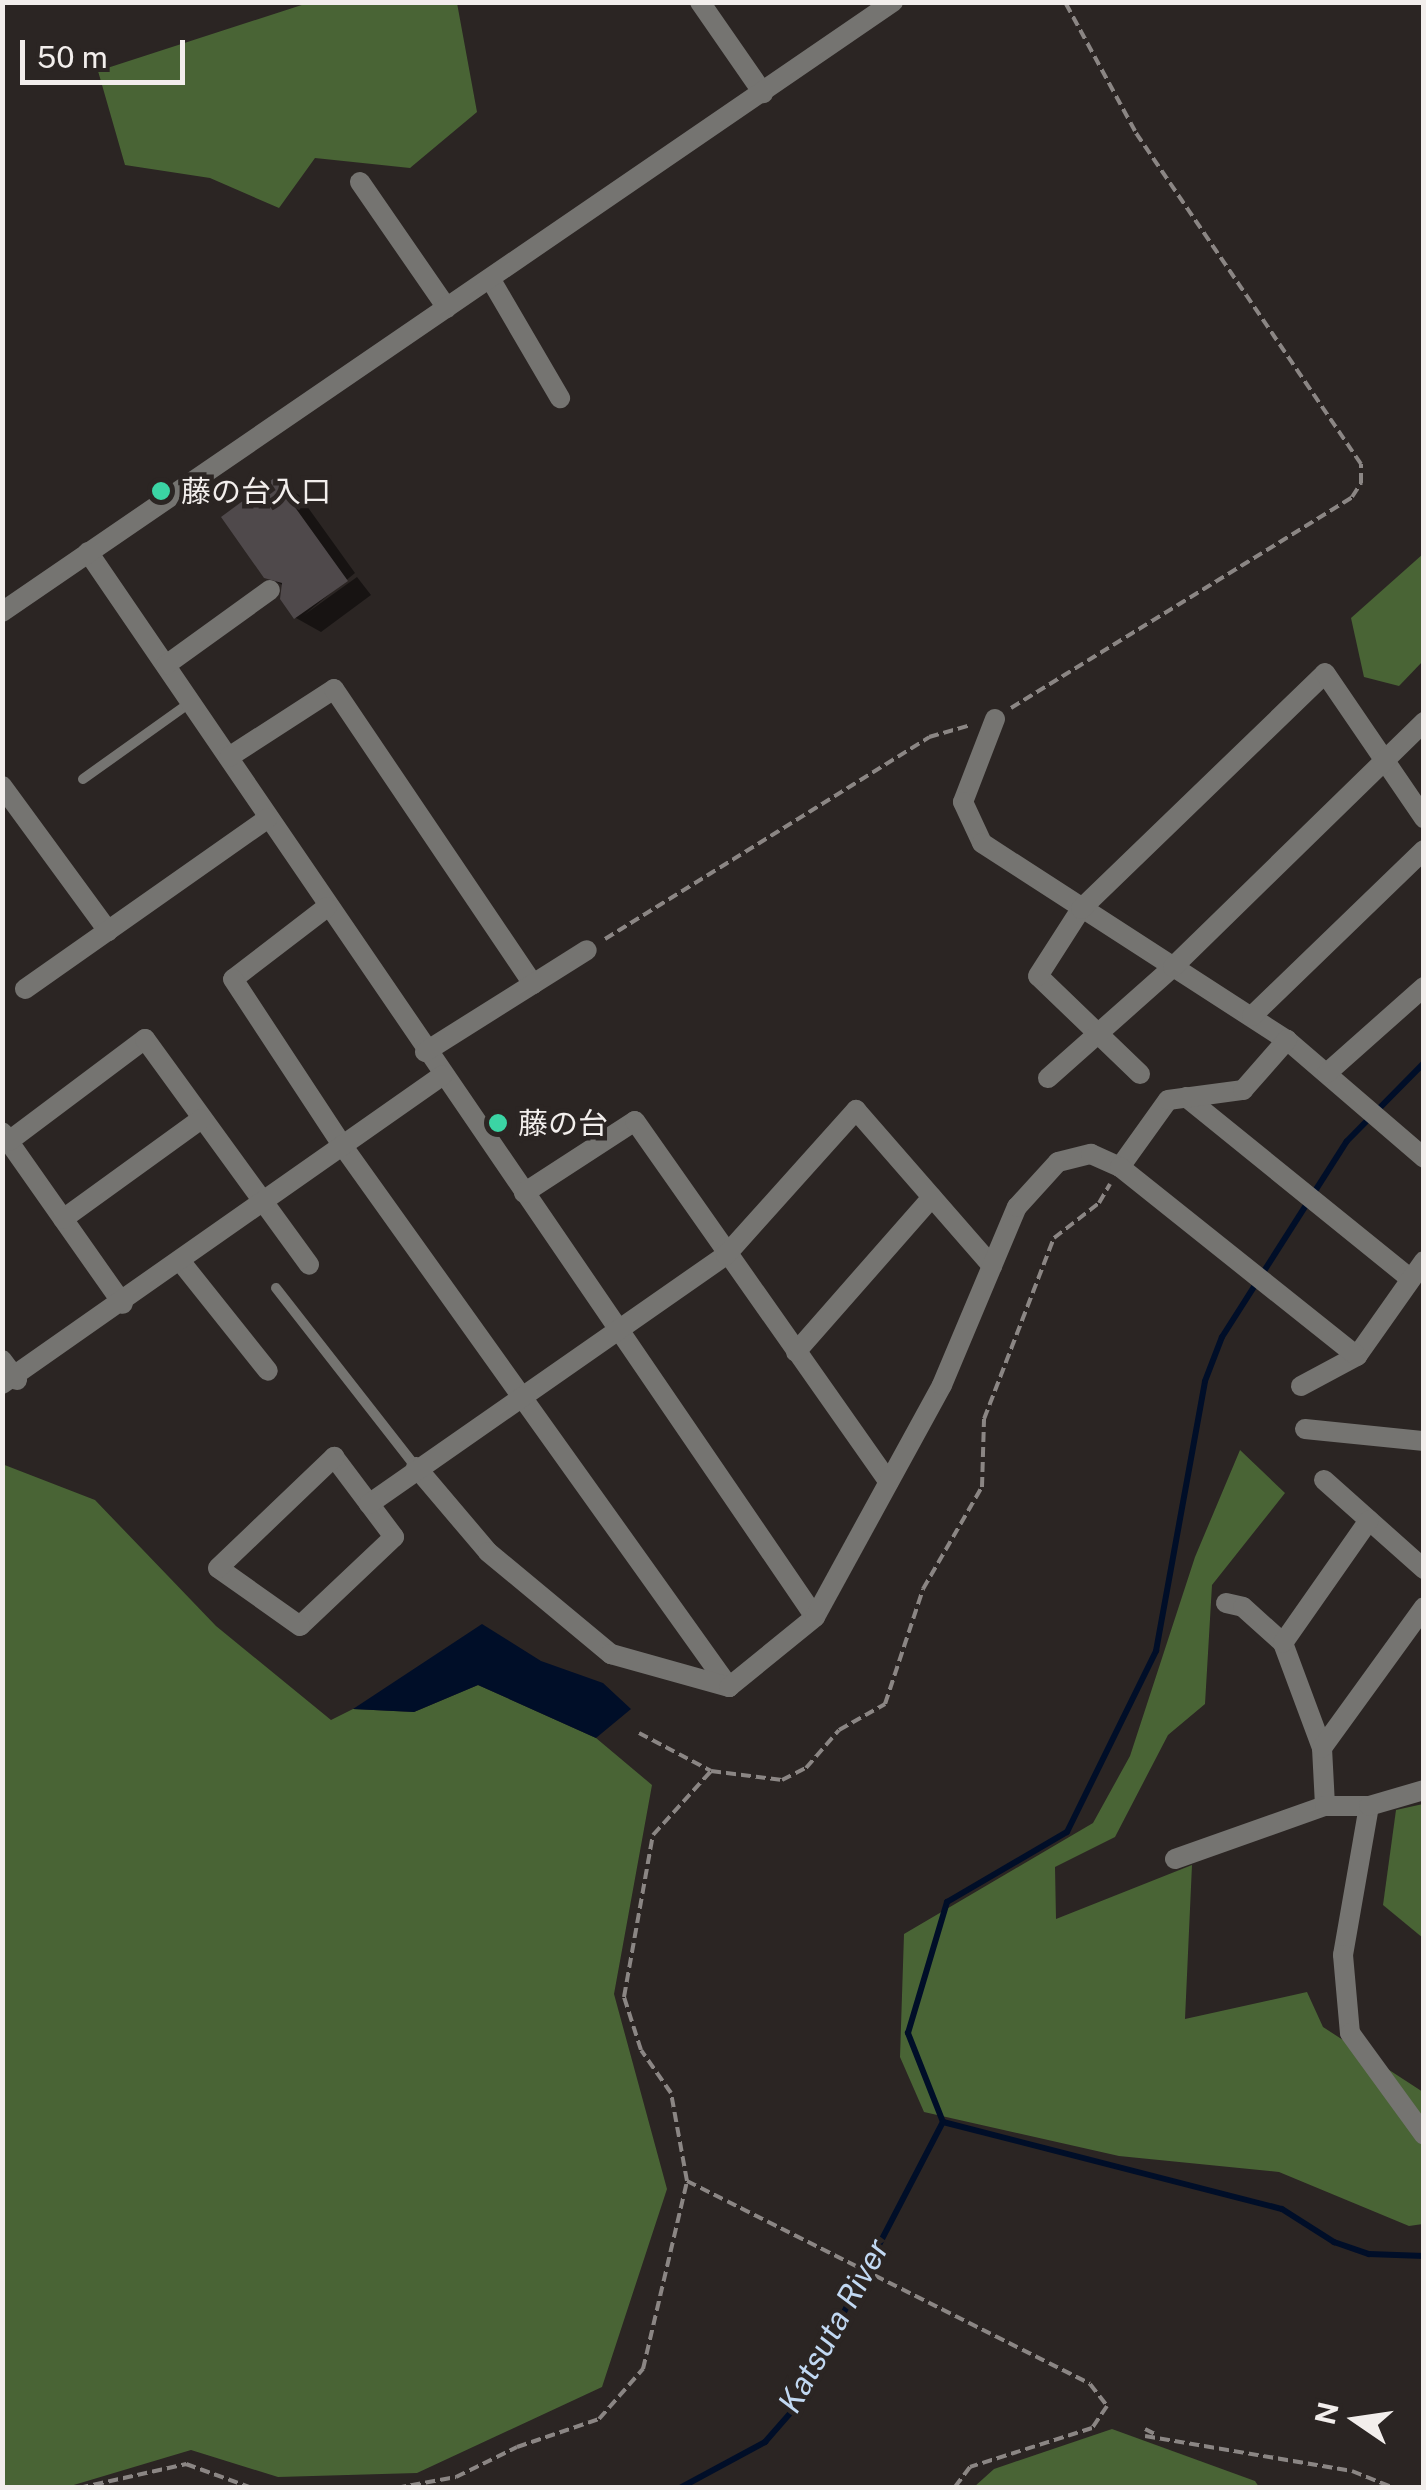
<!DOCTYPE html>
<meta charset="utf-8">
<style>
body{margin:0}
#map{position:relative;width:1426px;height:2490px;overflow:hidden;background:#2b2523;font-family:"Public Sans","Noto Sans JP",sans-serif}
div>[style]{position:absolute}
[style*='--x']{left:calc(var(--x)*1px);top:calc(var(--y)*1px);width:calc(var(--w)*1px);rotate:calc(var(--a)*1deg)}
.forest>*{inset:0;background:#496435}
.water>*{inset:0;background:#000e28}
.shadow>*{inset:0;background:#0007}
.stream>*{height:6px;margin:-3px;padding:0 3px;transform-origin:3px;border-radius:3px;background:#000e28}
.building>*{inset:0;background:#4f494b}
.path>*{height:4px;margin-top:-2px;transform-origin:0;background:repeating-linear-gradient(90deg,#8b8684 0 10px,transparent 0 15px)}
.service>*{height:10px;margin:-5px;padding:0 5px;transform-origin:5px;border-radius:5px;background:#757471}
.minor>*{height:20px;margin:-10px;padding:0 10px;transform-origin:10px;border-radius:10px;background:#757471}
.dots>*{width:28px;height:28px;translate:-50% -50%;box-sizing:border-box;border:5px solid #2b2523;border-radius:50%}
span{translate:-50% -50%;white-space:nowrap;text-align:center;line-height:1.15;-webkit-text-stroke:9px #2b2523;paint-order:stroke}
.poi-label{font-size:30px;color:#f2eeec}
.left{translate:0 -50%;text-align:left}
.water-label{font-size:32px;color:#c1d8f2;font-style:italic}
.frame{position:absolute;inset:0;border:5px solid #f2eeec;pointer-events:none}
.north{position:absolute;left:1306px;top:2370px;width:100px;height:100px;-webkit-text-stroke:8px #2b2523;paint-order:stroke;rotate:283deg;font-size:28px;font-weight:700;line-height:40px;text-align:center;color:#f2eeec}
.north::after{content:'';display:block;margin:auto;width:35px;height:45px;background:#f2eeec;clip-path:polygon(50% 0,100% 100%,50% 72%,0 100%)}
.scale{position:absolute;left:20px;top:40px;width:165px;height:45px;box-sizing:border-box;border:5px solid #f2eeec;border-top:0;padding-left:12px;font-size:30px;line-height:35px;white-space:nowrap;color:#f2eeec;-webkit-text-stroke:8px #2b2523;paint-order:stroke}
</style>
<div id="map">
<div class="forest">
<i style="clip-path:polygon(311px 2px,457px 3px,477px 112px,410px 168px,315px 158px,279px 208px,210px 178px,125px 165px,98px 71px)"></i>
<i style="clip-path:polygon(1423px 554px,1423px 661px,1399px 686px,1364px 677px,1351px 618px)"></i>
<i style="clip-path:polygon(1240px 1450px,1285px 1493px,1212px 1585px,1205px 1704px,1168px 1735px,1115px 1837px,1055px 1867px,1056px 1919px,1192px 1865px,1185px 2019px,1307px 1992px,1323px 2027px,1423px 2092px,1423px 2224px,1409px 2226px,1279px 2172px,1119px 2156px,924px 2112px,900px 2057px,904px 1934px,1093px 1823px,1130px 1756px,1195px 1557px)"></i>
<i style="clip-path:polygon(2px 1464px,95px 1500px,216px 1626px,331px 1720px,353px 1709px,414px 1712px,478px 1685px,596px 1738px,652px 1785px,614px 1994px,667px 2189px,602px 2387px,417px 2473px,278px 2477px,191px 2450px,67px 2487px,3px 2487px)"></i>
<i style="clip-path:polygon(1423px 1804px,1424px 1804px,1423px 1938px,1383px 1905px,1396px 1810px)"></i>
<i style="clip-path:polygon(1112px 2429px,1255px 2481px,1259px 2487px,974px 2487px,994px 2469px)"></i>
</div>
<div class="water">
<i style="clip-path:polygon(482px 1624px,541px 1661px,603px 1683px,631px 1709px,596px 1738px,478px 1685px,414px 1712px,353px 1709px)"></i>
</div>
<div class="shadow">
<i style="clip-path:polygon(274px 481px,299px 495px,355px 573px,304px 615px,357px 577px,371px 595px,321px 632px,296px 618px,282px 598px,284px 586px,266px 576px)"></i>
</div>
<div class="stream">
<i style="--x:943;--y:2122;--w:96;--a:-111.5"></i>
<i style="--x:908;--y:2033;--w:137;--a:-73.4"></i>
<i style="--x:947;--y:1902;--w:139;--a:-30.3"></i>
<i style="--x:1067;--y:1832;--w:202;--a:-63.8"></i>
<i style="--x:1156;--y:1651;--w:274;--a:-79.7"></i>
<i style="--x:1205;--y:1381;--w:47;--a:-68.9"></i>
<i style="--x:1222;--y:1337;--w:232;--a:-57.5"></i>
<i style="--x:1347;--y:1141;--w:110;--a:-45.4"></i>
<i style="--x:943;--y:2122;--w:350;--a:14.4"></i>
<i style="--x:1282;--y:2209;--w:62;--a:32.4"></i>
<i style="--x:1334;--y:2242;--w:37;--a:19"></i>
<i style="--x:1369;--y:2254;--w:55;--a:2.1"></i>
<i style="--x:680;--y:2488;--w:97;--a:-28.4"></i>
<i style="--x:765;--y:2442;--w:43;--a:-48.8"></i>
<i style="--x:793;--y:2410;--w:325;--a:-62.5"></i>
</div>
<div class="building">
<i style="clip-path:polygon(274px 478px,348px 581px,294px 619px,280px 599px,282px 583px,264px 578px,221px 517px)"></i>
</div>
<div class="path">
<i style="--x:1011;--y:708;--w:401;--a:-31.7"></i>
<i style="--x:1352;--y:497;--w:17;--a:-57"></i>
<i style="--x:1361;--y:483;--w:19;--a:-90"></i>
<i style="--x:1361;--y:464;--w:402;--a:-124.2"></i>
<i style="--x:1135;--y:131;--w:147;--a:-118.5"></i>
<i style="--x:605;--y:939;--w:382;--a:-31.9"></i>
<i style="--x:929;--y:737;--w:44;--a:-15.9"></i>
<i style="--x:639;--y:1733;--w:81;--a:27.8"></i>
<i style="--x:711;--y:1771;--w:72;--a:7.2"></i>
<i style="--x:782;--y:1780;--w:27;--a:-27"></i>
<i style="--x:806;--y:1768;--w:50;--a:-49"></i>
<i style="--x:839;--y:1730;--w:53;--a:-29.5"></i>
<i style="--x:885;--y:1704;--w:121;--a:-71.7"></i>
<i style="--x:923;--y:1589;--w:118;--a:-60"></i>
<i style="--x:982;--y:1487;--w:68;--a:-88.3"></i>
<i style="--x:984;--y:1419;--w:194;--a:-68.9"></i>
<i style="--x:1054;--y:1238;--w:57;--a:-37.9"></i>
<i style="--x:1099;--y:1203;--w:22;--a:-60"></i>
<i style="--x:687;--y:2181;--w:451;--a:26.7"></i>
<i style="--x:1090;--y:2384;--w:28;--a:52"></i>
<i style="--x:1107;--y:2406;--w:27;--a:124"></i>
<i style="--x:1092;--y:2428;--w:128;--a:162.3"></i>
<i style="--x:970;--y:2467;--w:26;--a:127"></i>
<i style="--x:1145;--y:2429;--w:13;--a:27"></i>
<i style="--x:1145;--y:2436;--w:210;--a:9.6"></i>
<i style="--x:1352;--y:2471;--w:45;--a:22"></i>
<i style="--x:79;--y:2488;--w:110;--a:-12.6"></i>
<i style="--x:186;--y:2464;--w:70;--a:20"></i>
<i style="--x:396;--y:2488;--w:61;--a:-10.4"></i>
<i style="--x:456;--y:2477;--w:68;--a:-26.2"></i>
<i style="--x:517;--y:2447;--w:87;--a:-18.9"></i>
<i style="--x:599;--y:2419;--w:67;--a:-48.7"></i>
<i style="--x:643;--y:2369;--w:193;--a:-76.8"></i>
<i style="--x:687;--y:2181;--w:89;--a:-100.3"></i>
<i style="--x:671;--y:2093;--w:52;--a:-124.9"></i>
<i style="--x:641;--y:2050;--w:56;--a:-107.8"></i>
<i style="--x:624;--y:1997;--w:165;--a:-79.9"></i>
<i style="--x:653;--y:1835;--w:86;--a:-47.8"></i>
</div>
<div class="service">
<i style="--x:83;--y:779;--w:133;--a:-35.5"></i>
<i style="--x:276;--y:1288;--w:227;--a:52"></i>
</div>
<div class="minor">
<i style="--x:700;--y:2;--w:111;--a:55.3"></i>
<i style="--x:360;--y:182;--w:153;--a:55.4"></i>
<i style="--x:491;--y:280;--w:137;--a:59.7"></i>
<i style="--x:88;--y:552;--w:1289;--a:55.68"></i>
<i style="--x:2;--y:612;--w:1080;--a:-34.4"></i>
<i style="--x:166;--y:665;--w:128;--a:-35.8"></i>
<i style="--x:995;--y:719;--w:89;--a:111.1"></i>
<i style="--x:963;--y:802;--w:45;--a:65.1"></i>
<i style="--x:982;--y:843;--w:363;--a:32.9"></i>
<i style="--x:1287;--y:1040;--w:181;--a:40.7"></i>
<i style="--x:229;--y:757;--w:125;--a:-32.9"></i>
<i style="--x:334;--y:689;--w:356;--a:56"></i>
<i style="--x:2;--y:786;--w:180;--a:53.8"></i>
<i style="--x:327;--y:907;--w:118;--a:142.5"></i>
<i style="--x:233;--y:979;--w:199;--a:56.7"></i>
<i style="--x:342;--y:1145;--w:666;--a:54.47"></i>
<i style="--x:25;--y:989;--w:296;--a:-35.1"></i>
<i style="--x:1252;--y:1016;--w:239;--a:-44"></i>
<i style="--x:425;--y:1052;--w:191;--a:-32.2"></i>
<i style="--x:1327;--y:1073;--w:130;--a:-41.6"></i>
<i style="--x:1140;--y:1074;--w:141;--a:-136.1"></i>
<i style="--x:1038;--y:976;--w:80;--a:-57.3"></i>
<i style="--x:1081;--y:909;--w:339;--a:-44"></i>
<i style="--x:1325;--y:673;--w:176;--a:55.7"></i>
<i style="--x:1048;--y:1078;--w:167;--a:-41.6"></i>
<i style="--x:1173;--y:967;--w:351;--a:-44.3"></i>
<i style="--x:1186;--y:1097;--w:289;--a:39"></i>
<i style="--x:2;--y:1132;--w:210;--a:54.9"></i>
<i style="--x:9;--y:1141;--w:170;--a:-36.9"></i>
<i style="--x:145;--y:1039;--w:279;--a:54"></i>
<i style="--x:1120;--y:1167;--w:82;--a:-54.4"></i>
<i style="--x:1168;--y:1100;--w:76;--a:-7.6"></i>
<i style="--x:1243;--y:1090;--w:67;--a:-48.7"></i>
<i style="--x:524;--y:1193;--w:132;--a:-33"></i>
<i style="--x:635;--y:1121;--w:441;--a:54.9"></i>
<i style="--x:63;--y:1219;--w:170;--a:-35.9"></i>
<i style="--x:181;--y:1262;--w:139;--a:51.4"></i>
<i style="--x:796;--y:1352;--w:206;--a:-48.7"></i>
<i style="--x:2;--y:1360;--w:25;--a:53"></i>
<i style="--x:2;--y:1384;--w:538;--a:-35.02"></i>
<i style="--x:1301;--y:1386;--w:64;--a:-28.2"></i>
<i style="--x:1357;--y:1356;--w:116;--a:-54.8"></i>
<i style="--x:1305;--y:1429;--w:120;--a:5.8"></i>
<i style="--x:334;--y:1457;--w:100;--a:53.1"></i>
<i style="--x:394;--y:1537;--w:129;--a:136.6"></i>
<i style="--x:300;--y:1626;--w:100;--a:-144.7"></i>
<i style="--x:218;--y:1568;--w:161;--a:-43.7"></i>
<i style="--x:416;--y:1467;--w:111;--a:49.7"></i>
<i style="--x:488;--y:1552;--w:160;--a:39.7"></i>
<i style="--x:611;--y:1654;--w:123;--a:15.6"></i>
<i style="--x:1324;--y:1480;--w:134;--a:41.7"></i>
<i style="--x:369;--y:1504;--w:435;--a:-34.9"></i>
<i style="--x:726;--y:1255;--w:195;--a:-48.1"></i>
<i style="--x:856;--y:1110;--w:207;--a:48.9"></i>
<i style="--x:1226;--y:1603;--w:17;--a:13"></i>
<i style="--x:1243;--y:1607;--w:54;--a:42"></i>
<i style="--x:1283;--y:1643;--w:112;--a:69.6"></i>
<i style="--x:1322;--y:1748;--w:58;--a:87"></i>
<i style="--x:1283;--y:1643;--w:150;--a:-55"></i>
<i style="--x:729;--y:1687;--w:111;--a:-39.1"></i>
<i style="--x:815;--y:1617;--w:264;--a:-61.3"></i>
<i style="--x:942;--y:1385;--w:193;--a:-67.2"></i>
<i style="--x:1017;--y:1207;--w:61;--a:-47.7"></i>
<i style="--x:1058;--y:1162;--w:34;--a:-14"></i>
<i style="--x:1091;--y:1154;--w:32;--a:24"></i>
<i style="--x:1120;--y:1167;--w:303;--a:38.6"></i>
<i style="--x:1322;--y:1748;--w:174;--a:-54.1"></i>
<i style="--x:1369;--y:1806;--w:151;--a:99.9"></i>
<i style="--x:1343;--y:1955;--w:78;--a:84.9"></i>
<i style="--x:1350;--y:2033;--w:126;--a:54"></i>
<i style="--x:1175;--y:1859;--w:159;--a:-19.5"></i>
<i style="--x:1325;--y:1806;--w:44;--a:0"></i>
<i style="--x:1369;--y:1806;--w:57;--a:-16.2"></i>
</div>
<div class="dots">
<i style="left:161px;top:491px;background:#3bd4a4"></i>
<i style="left:498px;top:1123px;background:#3bd4a4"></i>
</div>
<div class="poi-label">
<span class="left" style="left:181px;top:491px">藤の台入口</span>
<span class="left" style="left:518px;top:1123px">藤の台</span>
</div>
<div class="water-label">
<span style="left:834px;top:2326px;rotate:-61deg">Katsuta River</span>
</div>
<div class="frame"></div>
<div class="north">N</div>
<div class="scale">50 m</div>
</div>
